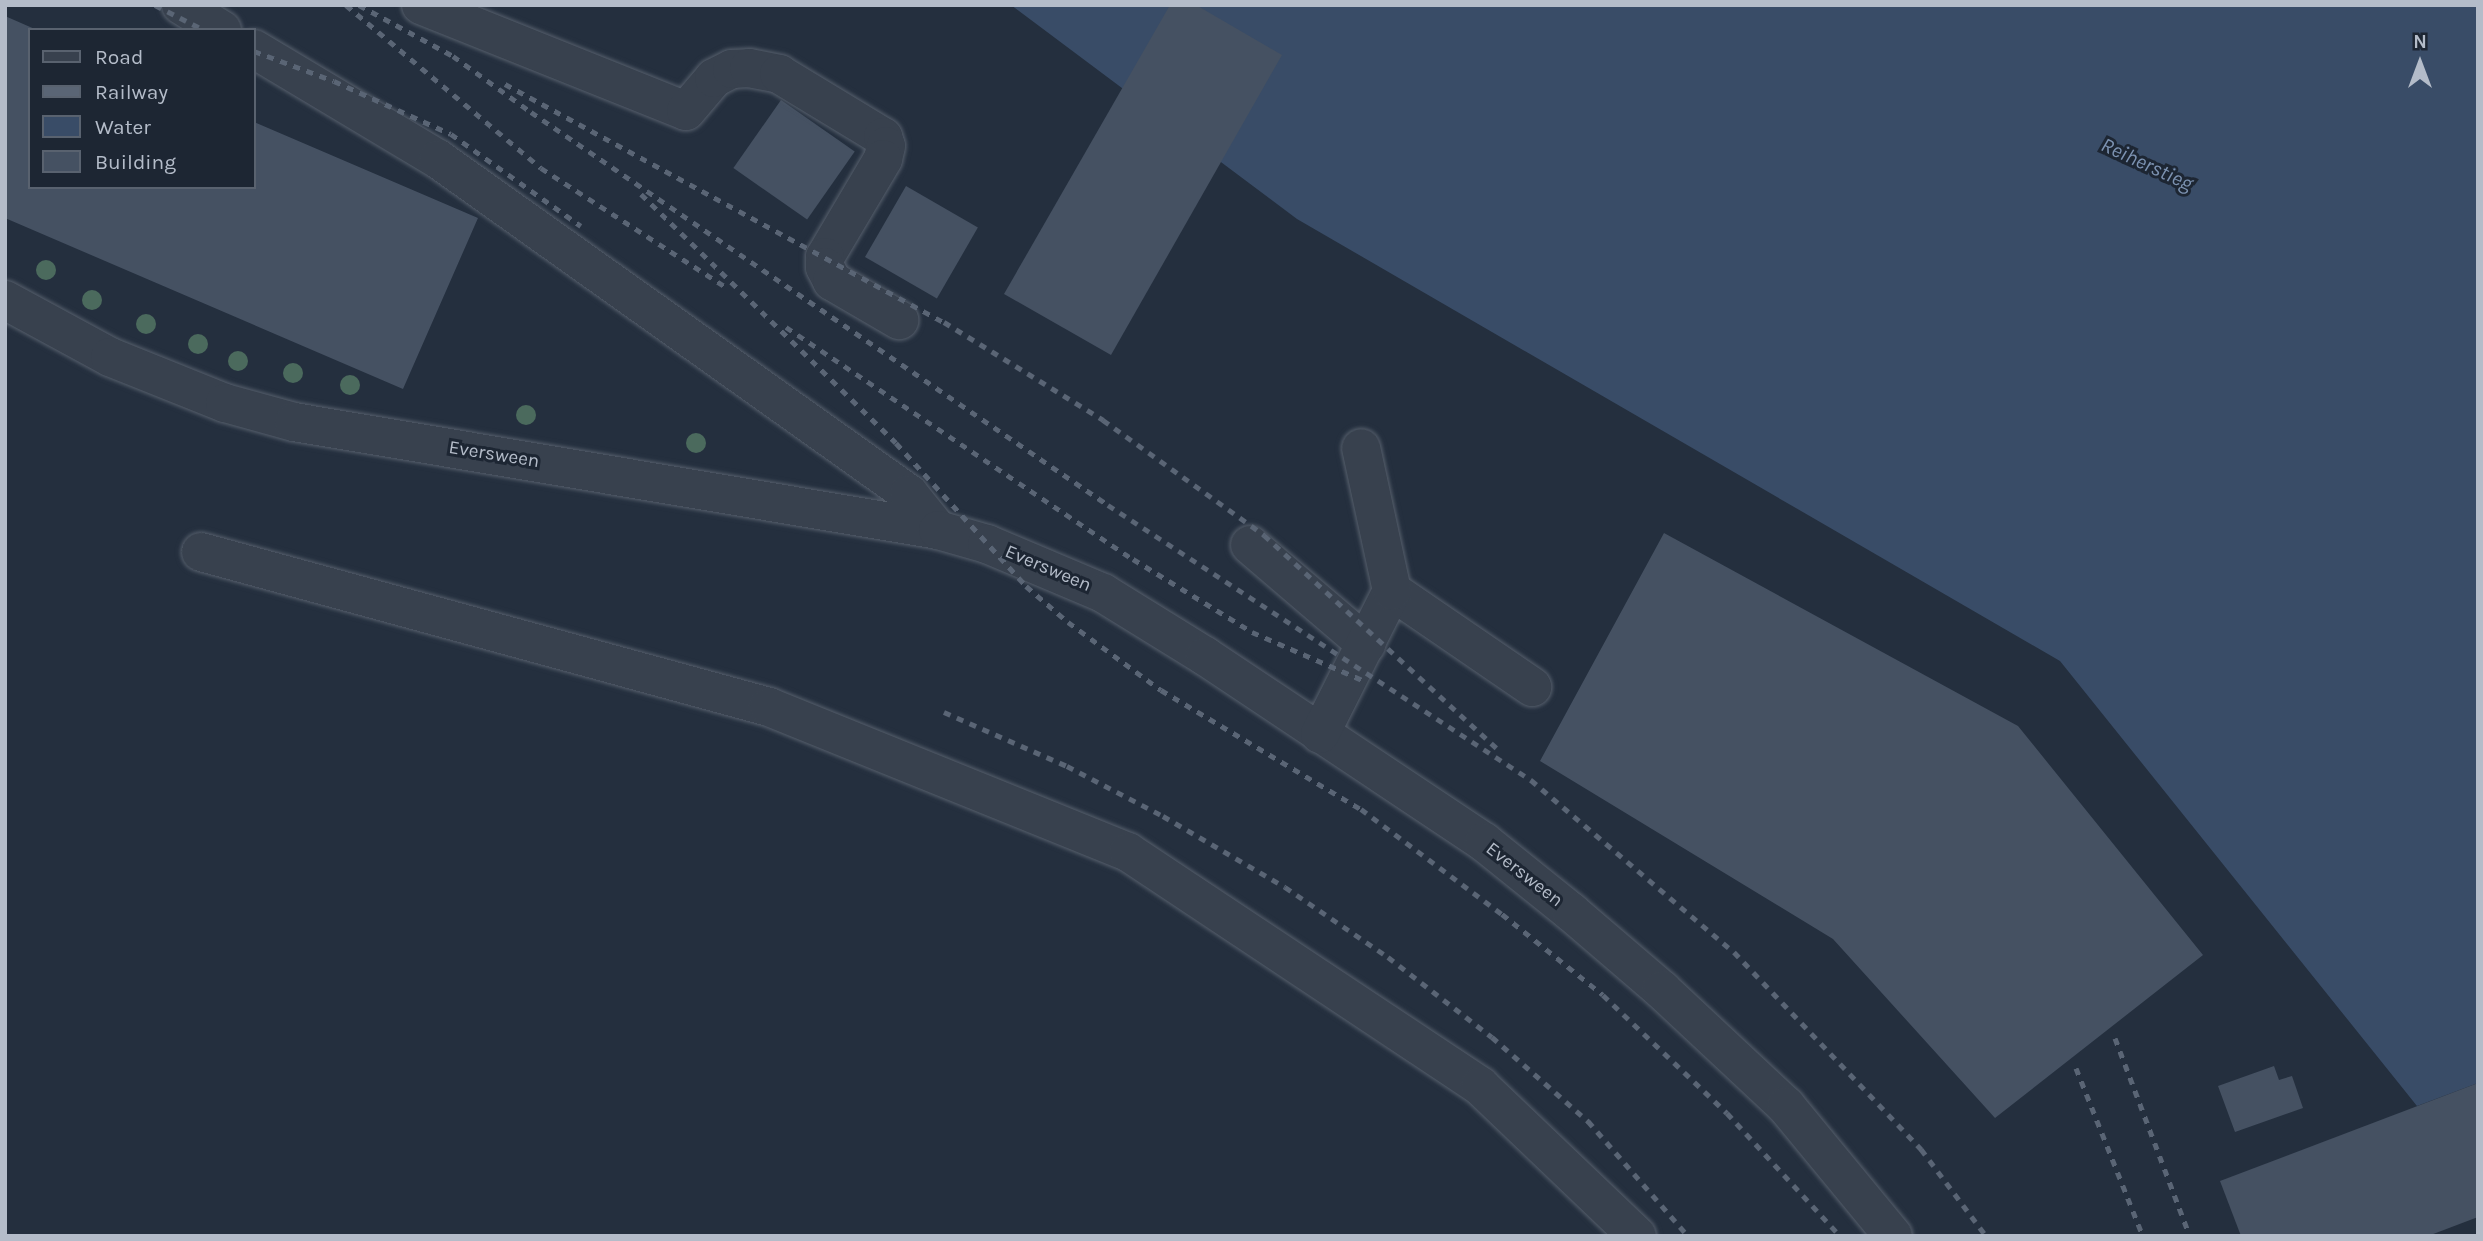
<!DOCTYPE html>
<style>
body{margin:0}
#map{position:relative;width:2483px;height:1241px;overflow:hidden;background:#242f3e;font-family:Karla,sans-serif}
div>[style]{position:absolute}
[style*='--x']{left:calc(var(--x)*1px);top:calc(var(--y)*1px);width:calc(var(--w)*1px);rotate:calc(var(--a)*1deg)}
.water>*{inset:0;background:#394c67}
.building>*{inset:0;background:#455162;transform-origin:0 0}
.roads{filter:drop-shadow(0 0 2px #565f6c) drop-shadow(0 0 2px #565f6c)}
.minor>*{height:38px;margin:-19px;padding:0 19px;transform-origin:19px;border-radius:19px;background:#38414e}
.rail>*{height:5px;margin-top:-2.5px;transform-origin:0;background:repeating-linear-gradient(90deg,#5a6575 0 7px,transparent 0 14px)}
.trees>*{width:20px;height:20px;margin:-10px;border-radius:50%;background:#4b6a5d}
span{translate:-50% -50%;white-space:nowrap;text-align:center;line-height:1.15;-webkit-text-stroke:6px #1d2633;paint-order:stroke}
.street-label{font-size:19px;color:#b4bcc9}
.water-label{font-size:21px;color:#7c92b1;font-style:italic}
.frame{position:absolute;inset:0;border:7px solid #b4bcc9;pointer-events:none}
.legend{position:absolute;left:28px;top:28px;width:228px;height:161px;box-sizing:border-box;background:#1d2633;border:2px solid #59626f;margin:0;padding:9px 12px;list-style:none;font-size:21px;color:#b4bcc9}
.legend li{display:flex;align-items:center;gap:14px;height:35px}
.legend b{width:35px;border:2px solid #59626f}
.north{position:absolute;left:2385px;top:28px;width:70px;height:70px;-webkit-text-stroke:5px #1d2633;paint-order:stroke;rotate:0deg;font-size:19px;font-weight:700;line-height:28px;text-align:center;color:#b4bcc9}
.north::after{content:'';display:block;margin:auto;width:24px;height:32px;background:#b4bcc9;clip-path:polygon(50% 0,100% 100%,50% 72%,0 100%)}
</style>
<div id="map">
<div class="water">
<i style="clip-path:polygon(1011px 5px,2478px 5px,2478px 1083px,2417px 1106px,2060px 661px,1297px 219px)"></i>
</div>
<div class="building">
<i style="clip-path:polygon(1170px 5px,1196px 5px,1282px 55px,1111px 355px,1004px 294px)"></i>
<i style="clip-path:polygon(5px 16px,37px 30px,30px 30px,30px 187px,254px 187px,254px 122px,478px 218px,403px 389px,5px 218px)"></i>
<i style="left:781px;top:100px;width:90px;height:83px;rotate:35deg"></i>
<i style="left:906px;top:186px;width:83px;height:82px;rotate:30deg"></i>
<i style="clip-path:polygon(1664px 533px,2018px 726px,2203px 955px,1995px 1118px,1833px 939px,1540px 761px)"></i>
<i style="clip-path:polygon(2274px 1066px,2279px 1080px,2292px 1076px,2303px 1108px,2235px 1132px,2218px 1086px)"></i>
<i style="clip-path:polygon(2478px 1083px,2478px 1217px,2428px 1236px,2241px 1236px,2220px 1181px)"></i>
</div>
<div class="roads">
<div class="minor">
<i style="--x:181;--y:5;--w:48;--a:31.4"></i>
<i style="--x:421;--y:5;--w:285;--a:21.8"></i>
<i style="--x:686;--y:111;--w:43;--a:-49.7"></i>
<i style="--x:714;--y:78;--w:20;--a:-27"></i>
<i style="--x:732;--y:69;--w:17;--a:-3"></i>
<i style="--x:749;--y:68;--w:31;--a:11"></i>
<i style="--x:779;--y:74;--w:122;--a:31.2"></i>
<i style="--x:883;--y:137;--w:9;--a:72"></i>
<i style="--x:886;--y:146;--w:13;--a:103"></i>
<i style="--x:883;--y:159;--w:114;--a:120.6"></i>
<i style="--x:825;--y:257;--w:10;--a:90"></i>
<i style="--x:825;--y:267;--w:16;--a:63"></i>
<i style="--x:832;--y:281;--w:78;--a:30.2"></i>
<i style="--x:254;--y:49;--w:214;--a:30.9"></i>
<i style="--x:438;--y:159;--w:578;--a:35.42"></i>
<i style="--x:909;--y:494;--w:46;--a:51.1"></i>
<i style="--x:5;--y:300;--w:119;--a:28.5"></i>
<i style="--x:110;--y:357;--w:124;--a:21.8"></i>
<i style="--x:225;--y:403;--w:72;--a:15.4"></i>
<i style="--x:294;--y:422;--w:653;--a:9.52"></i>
<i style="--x:938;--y:530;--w:51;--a:15.9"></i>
<i style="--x:987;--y:544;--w:126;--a:22.9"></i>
<i style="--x:1103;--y:593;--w:120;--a:31.7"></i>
<i style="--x:1205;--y:656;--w:335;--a:33.7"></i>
<i style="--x:1484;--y:842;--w:112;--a:38.8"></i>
<i style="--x:1571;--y:912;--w:120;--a:40.6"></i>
<i style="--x:1662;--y:990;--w:170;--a:43.1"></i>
<i style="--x:1786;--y:1106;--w:168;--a:50.5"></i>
<i style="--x:1250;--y:545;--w:153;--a:40.5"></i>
<i style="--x:201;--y:552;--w:589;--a:15.26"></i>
<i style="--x:769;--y:707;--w:387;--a:22"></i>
<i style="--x:1128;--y:852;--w:423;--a:33.6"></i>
<i style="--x:1480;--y:1086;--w:217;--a:43.7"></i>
<i style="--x:1392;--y:591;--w:170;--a:34.4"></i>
<i style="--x:1320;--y:734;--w:160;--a:-63.3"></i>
<i style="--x:1392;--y:591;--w:146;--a:-102.2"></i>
</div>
</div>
<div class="rail">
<i style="--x:155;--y:5;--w:55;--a:27"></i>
<i style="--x:346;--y:5;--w:254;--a:39.9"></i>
<i style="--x:541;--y:168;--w:221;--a:32.8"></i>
<i style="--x:359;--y:5;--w:107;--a:28.5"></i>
<i style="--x:453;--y:56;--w:96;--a:35.7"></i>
<i style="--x:531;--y:112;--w:698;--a:34.26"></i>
<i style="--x:1108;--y:505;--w:505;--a:33.03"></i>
<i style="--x:1531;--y:780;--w:266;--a:40.3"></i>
<i style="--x:1734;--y:952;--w:272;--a:46.5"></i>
<i style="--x:1921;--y:1149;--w:109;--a:53.2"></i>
<i style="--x:254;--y:51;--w:85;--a:20.6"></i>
<i style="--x:334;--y:81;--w:128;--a:24.4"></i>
<i style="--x:451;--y:134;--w:159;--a:35.3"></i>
<i style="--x:505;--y:84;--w:499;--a:28.5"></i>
<i style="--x:944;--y:322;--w:187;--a:31.6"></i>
<i style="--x:1103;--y:420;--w:198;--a:35.5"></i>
<i style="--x:1264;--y:535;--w:320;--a:42.5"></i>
<i style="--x:641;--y:194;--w:356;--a:44.3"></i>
<i style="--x:896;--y:443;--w:193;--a:47.7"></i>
<i style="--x:1026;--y:586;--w:55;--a:40.6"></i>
<i style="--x:1068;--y:622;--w:115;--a:36.2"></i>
<i style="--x:1161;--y:690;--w:233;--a:30.8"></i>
<i style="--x:1361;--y:809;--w:176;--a:36.7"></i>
<i style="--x:1502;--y:914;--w:129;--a:38.7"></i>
<i style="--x:1603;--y:995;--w:171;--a:43.6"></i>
<i style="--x:1727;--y:1113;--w:167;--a:47.4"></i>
<i style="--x:786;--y:327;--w:417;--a:33.8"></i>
<i style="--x:1133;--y:559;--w:140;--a:31.5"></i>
<i style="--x:1252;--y:632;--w:125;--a:23.5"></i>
<i style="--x:944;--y:712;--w:134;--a:23.7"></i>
<i style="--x:1067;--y:766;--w:108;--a:27.5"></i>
<i style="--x:1163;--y:816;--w:141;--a:30.2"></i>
<i style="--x:1285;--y:887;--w:125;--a:34.2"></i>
<i style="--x:1388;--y:957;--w:131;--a:37.6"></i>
<i style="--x:1492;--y:1037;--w:128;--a:41.2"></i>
<i style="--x:1588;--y:1121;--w:152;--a:49"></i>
<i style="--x:2115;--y:1038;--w:212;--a:69.3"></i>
<i style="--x:2076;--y:1068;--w:181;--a:68.3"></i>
</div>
<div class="trees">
<i style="left:46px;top:270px"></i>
<i style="left:92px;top:300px"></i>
<i style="left:146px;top:324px"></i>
<i style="left:198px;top:344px"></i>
<i style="left:238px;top:361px"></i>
<i style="left:293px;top:373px"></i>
<i style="left:350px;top:385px"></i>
<i style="left:526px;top:415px"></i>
<i style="left:696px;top:443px"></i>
</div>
<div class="street-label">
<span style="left:494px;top:455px;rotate:9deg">Eversween</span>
<span style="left:1048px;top:569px;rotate:23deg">Eversween</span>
<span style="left:1524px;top:875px;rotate:38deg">Eversween</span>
</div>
<div class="water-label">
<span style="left:2147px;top:164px;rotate:25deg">Reiherstieg</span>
</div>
<div class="frame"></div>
<ul class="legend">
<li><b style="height:9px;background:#38414e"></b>Road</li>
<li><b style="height:9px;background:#5a6575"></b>Railway</li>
<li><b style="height:19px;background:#394c67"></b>Water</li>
<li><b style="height:19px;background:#455162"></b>Building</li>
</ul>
<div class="north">N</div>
</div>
